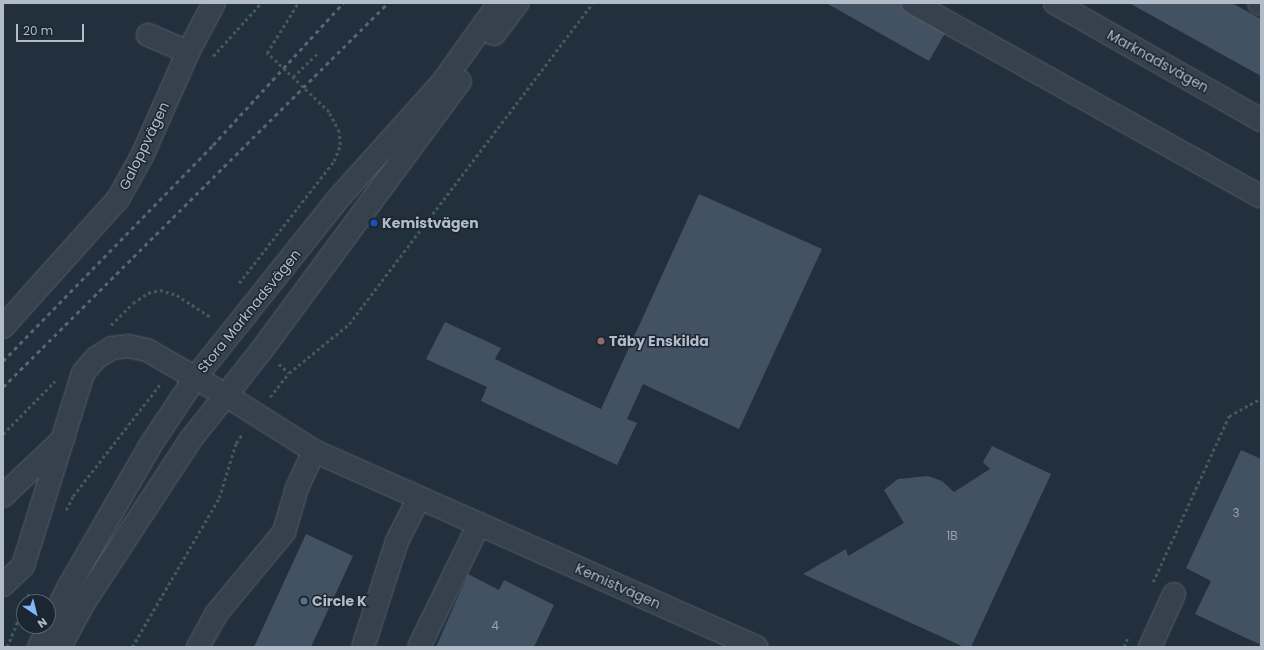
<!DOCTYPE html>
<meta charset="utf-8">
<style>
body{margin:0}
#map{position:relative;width:1264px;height:650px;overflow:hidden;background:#222f3d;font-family:Poppins,sans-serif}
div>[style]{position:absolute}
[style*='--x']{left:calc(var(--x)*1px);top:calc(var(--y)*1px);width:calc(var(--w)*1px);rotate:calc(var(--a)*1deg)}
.building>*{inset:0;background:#435262}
.path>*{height:2.5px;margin-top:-1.25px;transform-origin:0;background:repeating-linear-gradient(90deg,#425a5b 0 3px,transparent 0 6px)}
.roads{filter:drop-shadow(0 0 1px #545f6b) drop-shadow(0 0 1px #545f6b)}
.minor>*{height:22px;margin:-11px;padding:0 11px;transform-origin:11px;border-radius:11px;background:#36414d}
.rail>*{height:3px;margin-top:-1.5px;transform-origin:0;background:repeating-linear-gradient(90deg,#586575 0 4px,transparent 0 8px)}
.dots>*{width:11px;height:11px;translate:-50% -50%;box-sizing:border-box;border:2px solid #1b2632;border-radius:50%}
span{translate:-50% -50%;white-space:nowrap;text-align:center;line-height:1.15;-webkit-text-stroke:3px #1b2632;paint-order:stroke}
.number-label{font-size:12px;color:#96a2af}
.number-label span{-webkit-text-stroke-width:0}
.street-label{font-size:14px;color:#b2bcc9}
.poi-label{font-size:14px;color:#b2bcc9;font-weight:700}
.left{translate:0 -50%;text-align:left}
.frame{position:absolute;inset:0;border:4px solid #b2bcc9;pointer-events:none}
.north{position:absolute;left:16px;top:594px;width:40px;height:40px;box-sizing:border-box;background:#1b2632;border:1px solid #57626e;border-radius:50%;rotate:145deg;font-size:11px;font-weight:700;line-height:16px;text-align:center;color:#b2bcc9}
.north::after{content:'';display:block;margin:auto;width:14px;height:18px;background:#83b8fd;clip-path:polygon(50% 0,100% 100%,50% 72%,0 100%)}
.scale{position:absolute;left:16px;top:24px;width:68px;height:18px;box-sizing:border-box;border:2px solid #b2bcc9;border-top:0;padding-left:5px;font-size:12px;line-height:14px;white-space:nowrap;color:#b2bcc9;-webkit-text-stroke:3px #1b2632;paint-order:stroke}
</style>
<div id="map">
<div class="building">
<i style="clip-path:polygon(826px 3px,902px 3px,948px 28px,929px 61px)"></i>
<i style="clip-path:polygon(1129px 3px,1232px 3px,1261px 19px,1261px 76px)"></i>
<i style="clip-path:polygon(699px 194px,822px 249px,739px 429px,643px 384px,627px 419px,637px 423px,617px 465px,481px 401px,487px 387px,426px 359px,445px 322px,501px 348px,495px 359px,601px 409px)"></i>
<i style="clip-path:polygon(992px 446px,1051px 474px,971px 647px,964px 647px,803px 574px,846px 549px,848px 556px,904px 523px,884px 490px,898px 479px,928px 476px,942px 481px,954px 492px,990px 469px,983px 462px)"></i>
<i style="clip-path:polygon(1241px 450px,1261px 459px,1261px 645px,1195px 614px,1211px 581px,1186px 568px)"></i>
<i style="clip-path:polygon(306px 534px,353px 556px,311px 647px,254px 647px)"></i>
<i style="clip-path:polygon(468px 574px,499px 590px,504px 580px,554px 605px,534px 647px,436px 647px)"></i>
</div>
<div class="path">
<i style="--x:213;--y:56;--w:72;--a:-47.8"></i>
<i style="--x:293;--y:77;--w:33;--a:-44"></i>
<i style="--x:239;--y:283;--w:155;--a:-52.1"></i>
<i style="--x:334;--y:161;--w:17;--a:-69"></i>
<i style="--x:340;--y:145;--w:13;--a:-94"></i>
<i style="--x:339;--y:132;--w:22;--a:-117"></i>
<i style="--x:329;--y:112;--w:86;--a:-136.4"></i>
<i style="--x:267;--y:53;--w:59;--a:-58.2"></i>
<i style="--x:111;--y:325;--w:31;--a:-45"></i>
<i style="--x:133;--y:303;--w:18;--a:-34"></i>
<i style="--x:148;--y:293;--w:12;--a:-14"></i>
<i style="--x:160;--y:290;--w:18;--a:16"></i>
<i style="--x:177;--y:295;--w:42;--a:33.3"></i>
<i style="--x:279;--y:364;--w:13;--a:42"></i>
<i style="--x:270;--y:397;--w:31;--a:-52"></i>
<i style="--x:289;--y:373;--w:77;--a:-39.2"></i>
<i style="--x:349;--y:324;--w:403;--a:-52.8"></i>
<i style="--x:3;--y:434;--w:74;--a:-45.5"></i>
<i style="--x:66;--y:510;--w:16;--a:-63"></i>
<i style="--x:73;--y:496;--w:143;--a:-52.1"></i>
<i style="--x:1153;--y:582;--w:183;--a:-65.4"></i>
<i style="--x:1229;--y:416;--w:37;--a:-29"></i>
<i style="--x:26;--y:602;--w:9;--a:-72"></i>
<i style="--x:7;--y:647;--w:44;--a:-67.5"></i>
<i style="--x:132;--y:647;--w:173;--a:-59.7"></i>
<i style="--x:219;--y:498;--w:58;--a:-72.8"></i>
<i style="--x:236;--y:443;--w:12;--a:-55"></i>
<i style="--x:1124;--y:647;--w:9;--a:-69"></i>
</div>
<div class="roads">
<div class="minor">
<i style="--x:913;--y:3;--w:398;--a:29.1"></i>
<i style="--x:1055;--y:3;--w:237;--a:29.6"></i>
<i style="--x:1259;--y:3;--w:2;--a:27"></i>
<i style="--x:494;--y:34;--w:39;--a:-53"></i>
<i style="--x:148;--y:35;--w:43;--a:23"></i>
<i style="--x:3;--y:327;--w:172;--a:-48.1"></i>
<i style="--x:118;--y:199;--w:49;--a:-60.8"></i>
<i style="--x:142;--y:156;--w:114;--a:-66.1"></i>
<i style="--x:188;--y:52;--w:55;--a:-62"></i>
<i style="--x:3;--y:496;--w:83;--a:-43.5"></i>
<i style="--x:3;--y:585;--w:28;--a:-44"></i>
<i style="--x:23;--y:566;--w:202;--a:-72.7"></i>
<i style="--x:83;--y:373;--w:20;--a:-49"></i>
<i style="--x:96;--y:358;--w:19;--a:-32"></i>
<i style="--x:112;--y:348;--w:16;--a:-7"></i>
<i style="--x:128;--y:346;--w:19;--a:12"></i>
<i style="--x:147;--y:350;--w:92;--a:29.9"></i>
<i style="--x:227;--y:396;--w:103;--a:32.3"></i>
<i style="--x:314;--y:451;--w:484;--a:23.9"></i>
<i style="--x:39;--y:647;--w:66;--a:-63.8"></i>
<i style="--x:68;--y:588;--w:166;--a:-60"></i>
<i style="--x:151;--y:444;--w:79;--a:-56.3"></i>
<i style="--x:195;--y:378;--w:228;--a:-51.4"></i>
<i style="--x:337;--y:200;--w:157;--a:-48.1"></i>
<i style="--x:442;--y:83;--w:98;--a:-54.5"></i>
<i style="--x:60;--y:647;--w:49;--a:-61.9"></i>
<i style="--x:83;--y:604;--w:197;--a:-56.8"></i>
<i style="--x:191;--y:439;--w:112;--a:-51.5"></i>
<i style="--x:261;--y:351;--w:335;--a:-53.6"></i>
<i style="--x:198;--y:647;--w:38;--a:-61"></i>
<i style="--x:216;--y:614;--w:107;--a:-50.3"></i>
<i style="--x:284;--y:532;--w:46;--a:-73.5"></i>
<i style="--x:297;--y:488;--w:41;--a:-65.3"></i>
<i style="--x:363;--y:647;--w:111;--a:-72.2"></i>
<i style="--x:397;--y:541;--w:48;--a:-62.9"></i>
<i style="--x:419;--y:647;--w:137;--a:-64"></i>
<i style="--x:1150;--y:647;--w:58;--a:-65.6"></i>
</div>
</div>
<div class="rail">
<i style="--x:3;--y:361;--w:301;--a:-45.8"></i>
<i style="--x:213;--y:145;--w:193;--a:-47.5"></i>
<i style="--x:3;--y:387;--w:544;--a:-44.93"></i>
</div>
<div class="dots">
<i style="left:374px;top:223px;background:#1a4fb4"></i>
<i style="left:601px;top:341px;background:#8d6e63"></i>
<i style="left:304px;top:601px;background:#5c6f8a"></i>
</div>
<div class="number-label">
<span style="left:1236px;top:513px">3</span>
<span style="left:952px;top:536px">1B</span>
<span style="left:495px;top:626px">4</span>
</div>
<div class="street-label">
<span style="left:1158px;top:61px;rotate:29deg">Marknadsvägen</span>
<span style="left:144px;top:146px;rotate:-64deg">Galoppvägen</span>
<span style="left:249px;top:311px;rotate:-51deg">Stora Marknadsvägen</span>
<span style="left:618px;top:586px;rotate:24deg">Kemistvägen</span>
</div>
<div class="poi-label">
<span class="left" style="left:382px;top:223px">Kemistvägen</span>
<span class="left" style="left:609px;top:341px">Täby Enskilda</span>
<span class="left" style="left:312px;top:601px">Circle K</span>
</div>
<div class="frame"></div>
<div class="north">N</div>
<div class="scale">20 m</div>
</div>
